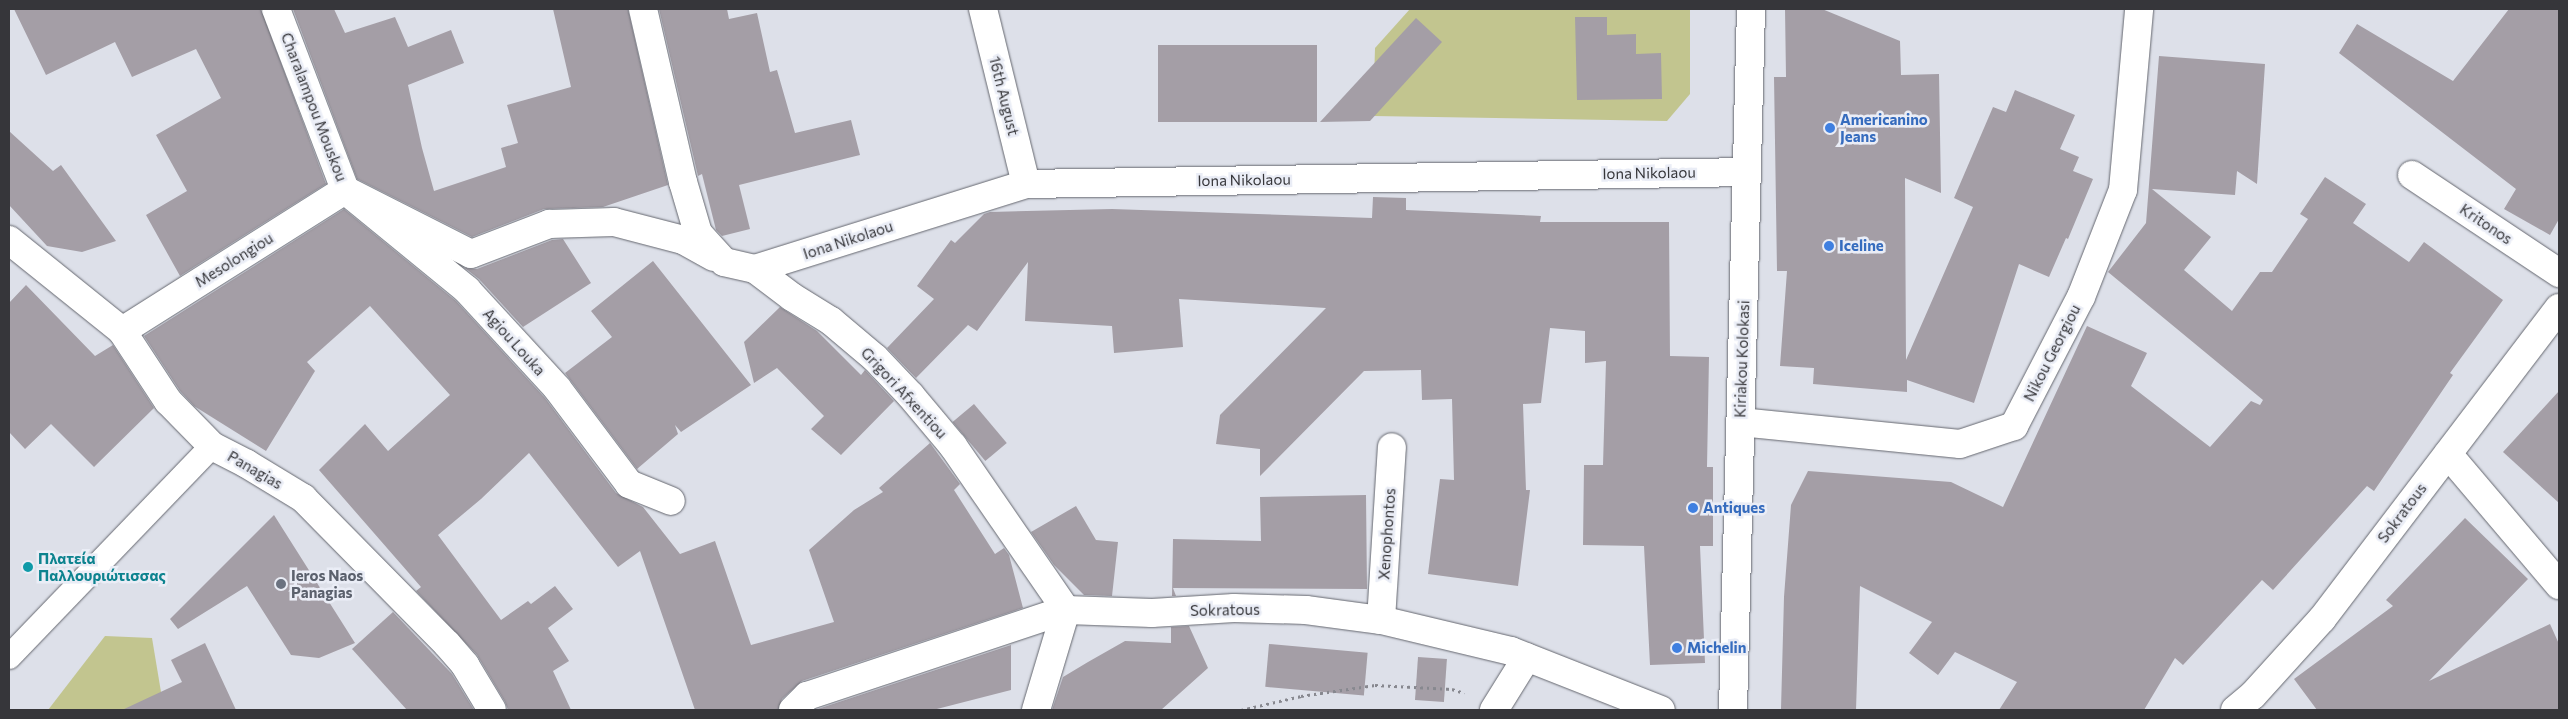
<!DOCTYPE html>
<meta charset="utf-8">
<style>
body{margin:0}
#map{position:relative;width:2568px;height:719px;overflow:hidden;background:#dde0e9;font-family:Commissioner,sans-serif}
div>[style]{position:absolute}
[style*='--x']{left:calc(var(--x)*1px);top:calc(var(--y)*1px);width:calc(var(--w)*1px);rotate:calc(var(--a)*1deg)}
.green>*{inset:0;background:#c2c58f}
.building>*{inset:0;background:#a49ea6;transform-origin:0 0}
.path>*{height:3px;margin-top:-1.5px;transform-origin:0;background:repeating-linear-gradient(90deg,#87888f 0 2.5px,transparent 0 6.5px)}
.roads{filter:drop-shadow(0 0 1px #65676f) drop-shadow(0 0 1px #65676f)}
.service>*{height:24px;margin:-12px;padding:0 12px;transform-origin:12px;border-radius:12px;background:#fff}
.minor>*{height:28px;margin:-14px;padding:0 14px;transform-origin:14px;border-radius:14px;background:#fff}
.dots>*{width:14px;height:14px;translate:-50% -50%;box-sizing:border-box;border:2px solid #eaedf6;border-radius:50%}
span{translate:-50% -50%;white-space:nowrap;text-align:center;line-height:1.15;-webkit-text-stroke:5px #eaedf6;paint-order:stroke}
.street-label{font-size:15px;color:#36363a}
.shop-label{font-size:15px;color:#366cbe;font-weight:700}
.left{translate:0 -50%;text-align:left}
.culture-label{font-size:15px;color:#0d838f;font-weight:700}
.worship-label{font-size:15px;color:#5b616d;font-weight:700}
.frame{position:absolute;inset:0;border:10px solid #36363a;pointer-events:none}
</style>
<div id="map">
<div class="green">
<i style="clip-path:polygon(1410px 9px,1690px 9px,1690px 94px,1667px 121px,1373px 116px,1375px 48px)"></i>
<i style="clip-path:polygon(105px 636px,152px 638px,164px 710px,48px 710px)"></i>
</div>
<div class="building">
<i style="clip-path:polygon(14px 9px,261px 9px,326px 184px,180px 276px,146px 215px,187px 191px,156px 135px,221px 98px,196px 49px,132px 77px,115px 42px,46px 75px)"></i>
<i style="clip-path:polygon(293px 9px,334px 9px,345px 33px,395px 17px,408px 47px,451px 30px,464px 63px,408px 85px,422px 148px,434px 191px,506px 167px,501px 148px,518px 143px,507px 105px,571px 87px,553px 9px,628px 9px,668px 185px,603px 207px,544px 209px,472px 237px,357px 179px)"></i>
<i style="clip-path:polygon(659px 9px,727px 9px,729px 19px,757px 13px,770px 72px,777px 70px,795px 133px,851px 120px,860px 155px,739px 185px,750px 229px,722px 236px,716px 230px,702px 174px,698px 176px)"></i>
<i style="clip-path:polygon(1785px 9px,1822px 9px,1900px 41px,1901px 75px,1939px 74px,1941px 193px,1905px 178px,1906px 360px,1973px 207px,1954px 198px,1993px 107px,2006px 112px,2015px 90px,2075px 115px,2060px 149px,2079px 157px,2073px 171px,2093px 179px,2068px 239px,2066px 238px,2049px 277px,2019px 264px,1974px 403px,1907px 380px,1907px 392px,1813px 384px,1814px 368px,1780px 366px,1787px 271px,1777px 271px,1774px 77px,1786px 77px)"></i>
<i style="clip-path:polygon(2509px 9px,2559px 9px,2559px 219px,2550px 235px,2504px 209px,2516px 189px,2339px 53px,2357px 24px,2453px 81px)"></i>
<i style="clip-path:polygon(1575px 17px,1607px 17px,1607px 35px,1636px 34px,1636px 54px,1661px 53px,1662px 99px,1577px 100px)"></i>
<i style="clip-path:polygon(1416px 18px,1442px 42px,1370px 121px,1320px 122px)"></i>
<i style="left:1317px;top:45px;width:77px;height:159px;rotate:90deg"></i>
<i style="clip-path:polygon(2159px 56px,2265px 64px,2257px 184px,2237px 171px,2235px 195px,2152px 189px,2211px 237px,2184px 270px,2232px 311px,2260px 272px,2272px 272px,2308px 219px,2300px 214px,2325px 177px,2366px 204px,2353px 223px,2409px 262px,2424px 242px,2503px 300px,2450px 373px,2453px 375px,2374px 491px,2367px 486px,2273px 590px,2262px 580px,2183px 665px,2175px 658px,2144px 710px,1999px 710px,2017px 682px,1955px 652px,1938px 675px,1909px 653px,1932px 622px,1860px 586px,1856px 710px,1781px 709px,1784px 597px,1791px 505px,1808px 471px,1951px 482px,2003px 507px,2087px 326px,2147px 353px,2131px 386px,2210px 447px,2251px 401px,2260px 405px,2263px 400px,2108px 272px,2146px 223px)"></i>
<i style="clip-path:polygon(9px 131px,53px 171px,61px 165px,116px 241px,82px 252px,47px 246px,9px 205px)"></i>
<i style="clip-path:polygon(1373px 197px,1406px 198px,1406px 210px,1541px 216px,1540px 222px,1669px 222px,1670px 356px,1709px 357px,1707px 467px,1713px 467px,1713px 546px,1700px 546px,1705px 663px,1650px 665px,1644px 546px,1583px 545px,1584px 465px,1603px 465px,1606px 361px,1585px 363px,1585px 331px,1550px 328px,1541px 403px,1523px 404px,1526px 490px,1530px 490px,1518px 586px,1428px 574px,1440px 479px,1454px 480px,1452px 399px,1422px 400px,1421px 370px,1364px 371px,1260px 476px,1260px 449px,1216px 444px,1220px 415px,1326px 308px,1179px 299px,1183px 347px,1114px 353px,1112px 326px,1025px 321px,1028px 262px,977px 331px,968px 325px,916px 378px,887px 348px,934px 299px,917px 286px,951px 240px,955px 243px,984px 214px,990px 212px,1112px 209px,1372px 218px)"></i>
<i style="clip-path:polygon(344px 209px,456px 301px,545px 398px,616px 493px,643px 507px,680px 554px,715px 541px,751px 645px,834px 622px,809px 550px,854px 510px,883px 492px,879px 488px,930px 443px,960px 484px,954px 490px,995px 554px,1004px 548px,1009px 555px,1023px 608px,802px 681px,782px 699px,778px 710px,695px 710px,640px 551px,618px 567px,529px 453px,481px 499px,438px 535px,501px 620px,528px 601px,531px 604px,555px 586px,573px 609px,548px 628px,569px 661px,553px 671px,571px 710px,508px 710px,505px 702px,477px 655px,416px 591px,421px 587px,319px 470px,365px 424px,388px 451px,450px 395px,370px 306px,307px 362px,315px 371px,266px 451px,194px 406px,180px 391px,144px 336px)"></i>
<i style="clip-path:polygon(563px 239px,591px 283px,523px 327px,479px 279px,465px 268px,477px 269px,552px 240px)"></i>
<i style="clip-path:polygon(653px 261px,751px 385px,681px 432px,675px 425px,678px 434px,637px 469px,565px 373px,612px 337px,591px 311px)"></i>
<i style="clip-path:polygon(26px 285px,95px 356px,113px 345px,154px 408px,94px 467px,51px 424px,25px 449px,9px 432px,9px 303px)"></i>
<i style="clip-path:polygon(780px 307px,817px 331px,861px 375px,865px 370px,894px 401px,841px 455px,811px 429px,824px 416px,777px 368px,754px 383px,744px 342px)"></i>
<i style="clip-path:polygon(2559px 391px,2559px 503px,2503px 452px)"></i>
<i style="left:974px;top:404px;width:51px;height:28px;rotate:50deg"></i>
<i style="clip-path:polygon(1366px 495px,1367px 589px,1173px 588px,1176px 596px,1172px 596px,1173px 539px,1261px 541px,1260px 497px)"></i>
<i style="clip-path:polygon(1076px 506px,1096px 540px,1118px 542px,1112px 596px,1084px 595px,1054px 565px,1031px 532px)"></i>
<i style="clip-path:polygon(274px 515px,355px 643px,319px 658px,291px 655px,247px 586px,178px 629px,170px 619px)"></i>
<i style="clip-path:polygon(2465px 518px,2528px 579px,2429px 681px,2550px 624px,2559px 644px,2559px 710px,2317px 710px,2294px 679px,2393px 606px,2386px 600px)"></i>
<i style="clip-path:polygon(393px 612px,452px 674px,474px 710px,407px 710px,352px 649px)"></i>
<i style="clip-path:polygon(1189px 626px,1208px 668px,1161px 710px,1052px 710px,1063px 677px,1088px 662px,1125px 641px,1171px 643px,1171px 627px)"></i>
<i style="clip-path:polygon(205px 643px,236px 710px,122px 710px,182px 682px,171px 660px)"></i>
<i style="left:1269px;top:644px;width:99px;height:43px;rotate:5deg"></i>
<i style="clip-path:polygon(1011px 645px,1011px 690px,933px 710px,815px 710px)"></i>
<i style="left:1418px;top:657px;width:29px;height:43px;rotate:4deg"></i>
</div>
<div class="path">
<i style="--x:1241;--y:710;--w:62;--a:-13.1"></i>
<i style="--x:1301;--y:696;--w:75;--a:-8.5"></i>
<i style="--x:1375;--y:685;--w:77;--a:3"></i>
<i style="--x:1452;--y:689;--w:13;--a:18"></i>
</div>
<div class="roads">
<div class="service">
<i style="--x:9;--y:657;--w:293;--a:-46.1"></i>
</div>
<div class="minor">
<i style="--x:276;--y:9;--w:194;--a:69.1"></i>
<i style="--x:345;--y:190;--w:141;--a:26.9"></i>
<i style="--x:471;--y:254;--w:84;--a:-21"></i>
<i style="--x:549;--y:224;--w:65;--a:-1.8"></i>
<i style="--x:614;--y:222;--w:71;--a:14.6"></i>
<i style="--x:683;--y:240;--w:35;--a:29"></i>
<i style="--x:643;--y:9;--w:178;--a:77"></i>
<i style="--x:683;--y:182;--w:53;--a:73.6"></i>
<i style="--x:698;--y:233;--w:39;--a:48"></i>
<i style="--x:724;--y:262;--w:32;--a:13"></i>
<i style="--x:755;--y:269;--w:46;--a:37.1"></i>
<i style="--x:792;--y:297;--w:46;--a:31.6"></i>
<i style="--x:831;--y:321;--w:57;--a:40.1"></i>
<i style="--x:875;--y:358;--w:52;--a:46.5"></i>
<i style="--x:911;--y:396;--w:65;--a:50"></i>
<i style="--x:953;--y:446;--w:199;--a:55.4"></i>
<i style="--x:983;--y:9;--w:180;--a:76.2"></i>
<i style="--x:2412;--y:175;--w:177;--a:33.7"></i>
<i style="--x:9;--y:240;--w:145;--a:38.8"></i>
<i style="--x:122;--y:331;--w:84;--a:56.7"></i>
<i style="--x:168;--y:401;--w:63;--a:45.6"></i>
<i style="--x:212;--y:446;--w:39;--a:27"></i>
<i style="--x:247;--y:464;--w:66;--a:31.3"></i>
<i style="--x:303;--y:498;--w:205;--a:45.4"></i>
<i style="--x:447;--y:644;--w:28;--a:49"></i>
<i style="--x:465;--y:665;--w:52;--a:59"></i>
<i style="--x:755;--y:269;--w:284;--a:-17.4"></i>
<i style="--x:1026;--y:184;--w:721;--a:-0.95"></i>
<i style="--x:122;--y:331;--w:264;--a:-32.3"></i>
<i style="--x:345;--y:190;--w:158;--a:39.3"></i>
<i style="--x:467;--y:290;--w:133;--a:47.4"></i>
<i style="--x:557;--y:388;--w:120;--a:53.1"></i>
<i style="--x:629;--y:484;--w:45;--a:22"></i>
<i style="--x:1740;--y:422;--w:221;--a:5.7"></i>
<i style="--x:1960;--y:444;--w:57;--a:-18.4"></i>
<i style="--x:2014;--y:426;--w:145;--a:-62.6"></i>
<i style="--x:2081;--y:297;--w:115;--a:-68.6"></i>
<i style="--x:2123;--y:190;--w:182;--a:-84.9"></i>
<i style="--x:2448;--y:454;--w:172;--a:49.7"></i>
<i style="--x:1381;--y:620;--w:173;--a:-86.4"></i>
<i style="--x:793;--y:710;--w:20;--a:-45"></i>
<i style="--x:807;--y:696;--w:273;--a:-18.4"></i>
<i style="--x:1066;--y:610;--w:86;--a:2"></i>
<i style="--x:1152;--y:613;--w:82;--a:-3.5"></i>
<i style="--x:1234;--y:608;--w:72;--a:1.6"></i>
<i style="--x:1306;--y:610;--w:76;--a:7.6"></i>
<i style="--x:1381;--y:620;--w:134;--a:13.4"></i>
<i style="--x:1511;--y:651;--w:161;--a:21.5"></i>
<i style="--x:1036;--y:710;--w:104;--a:-73.3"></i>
<i style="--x:1494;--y:710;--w:62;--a:-58.1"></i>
<i style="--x:1733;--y:710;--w:701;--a:-88.53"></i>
<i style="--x:2235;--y:710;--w:23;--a:-40"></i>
<i style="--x:2253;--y:695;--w:103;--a:-47.8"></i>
<i style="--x:2322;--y:619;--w:391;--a:-52.7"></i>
</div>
</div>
<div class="dots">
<i style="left:1830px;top:128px;background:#3f7fe0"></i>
<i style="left:1829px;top:246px;background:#3f7fe0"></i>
<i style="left:1693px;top:508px;background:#3f7fe0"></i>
<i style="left:28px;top:567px;background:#0f9aa8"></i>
<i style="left:281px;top:584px;background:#6b7280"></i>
<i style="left:1677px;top:648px;background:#3f7fe0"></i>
</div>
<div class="street-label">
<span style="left:1004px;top:96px;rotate:76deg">16th August</span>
<span style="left:314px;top:107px;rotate:69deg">Charalampou Mouskou</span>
<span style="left:1649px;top:173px;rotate:-1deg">Iona Nikolaou</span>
<span style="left:1244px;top:180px;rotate:-1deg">Iona Nikolaou</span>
<span style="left:2486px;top:224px;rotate:34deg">Kritonos</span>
<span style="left:848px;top:240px;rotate:-18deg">Iona Nikolaou</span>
<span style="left:234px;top:260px;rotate:-32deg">Mesolongiou</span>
<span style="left:514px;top:342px;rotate:48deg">Agiou Louka</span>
<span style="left:2052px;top:353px;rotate:-63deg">Nikou Georgiou</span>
<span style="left:1742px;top:359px;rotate:-88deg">Kiriakou Kolokasi</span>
<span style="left:904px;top:393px;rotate:47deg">Grigori Afxentiou</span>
<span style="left:255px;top:470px;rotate:30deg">Panagias</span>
<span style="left:2402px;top:513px;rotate:-53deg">Sokratous</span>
<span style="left:1387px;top:534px;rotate:-86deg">Xenophontos</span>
<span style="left:1225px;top:610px;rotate:-1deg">Sokratous</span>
</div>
<div class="shop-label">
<span class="left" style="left:1840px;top:128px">Americanino<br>Jeans</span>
<span class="left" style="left:1839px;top:246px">Iceline</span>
<span class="left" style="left:1703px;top:508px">Antiques</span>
<span class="left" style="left:1687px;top:648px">Michelin</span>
</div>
<div class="culture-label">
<span class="left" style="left:38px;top:567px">Πλατεία<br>Παλλουριώτισσας</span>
</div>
<div class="worship-label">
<span class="left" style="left:291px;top:584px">Ieros Naos<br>Panagias</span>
</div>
<div class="frame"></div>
</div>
